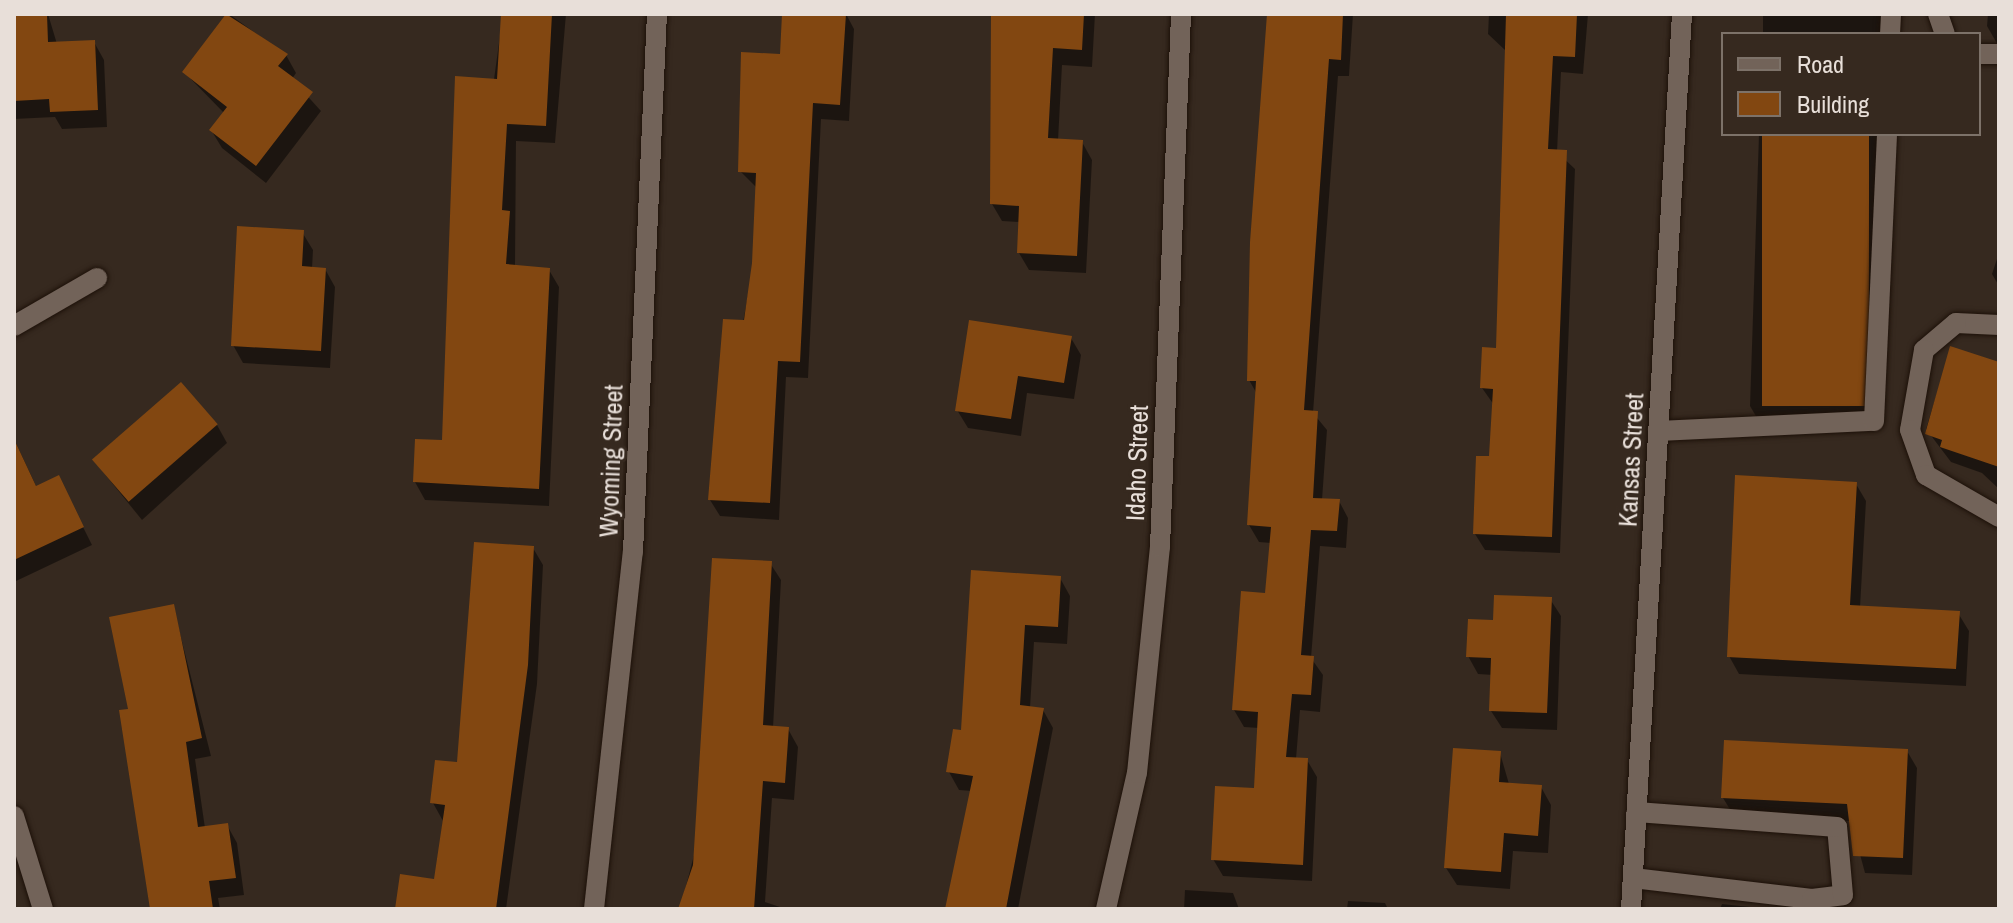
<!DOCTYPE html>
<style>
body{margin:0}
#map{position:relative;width:2013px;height:923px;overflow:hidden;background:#36291f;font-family:"Archivo Narrow",sans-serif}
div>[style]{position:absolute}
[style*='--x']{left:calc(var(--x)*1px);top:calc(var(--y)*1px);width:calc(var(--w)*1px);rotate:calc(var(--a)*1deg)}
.shadow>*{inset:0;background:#0007;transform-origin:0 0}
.building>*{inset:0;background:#824711;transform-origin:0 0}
.roads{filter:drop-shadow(0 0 2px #1d1109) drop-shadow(0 0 2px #1d1109)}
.minor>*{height:20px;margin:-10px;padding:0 10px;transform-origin:10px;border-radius:10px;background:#726359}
span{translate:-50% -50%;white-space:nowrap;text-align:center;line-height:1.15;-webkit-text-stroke:6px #36291f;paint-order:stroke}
.street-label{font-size:26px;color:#e8dfd9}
.frame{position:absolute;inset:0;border:16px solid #e8dfd9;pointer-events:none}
.legend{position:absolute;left:1721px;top:32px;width:260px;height:104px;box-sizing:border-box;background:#36291f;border:2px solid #7d7269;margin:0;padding:10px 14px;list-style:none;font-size:24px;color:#e8dfd9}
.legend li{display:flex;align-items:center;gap:16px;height:40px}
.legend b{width:40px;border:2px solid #7d7269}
</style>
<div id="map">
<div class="shadow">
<i style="clip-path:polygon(14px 14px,48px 14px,57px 44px,94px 42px,104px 60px,107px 127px,62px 129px,55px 117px,14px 119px)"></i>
<i style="clip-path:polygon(229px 14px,286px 55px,296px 73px,292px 79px,321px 111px,266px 183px,222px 148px,211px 130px,224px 113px,184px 72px)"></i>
<i style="clip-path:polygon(503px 14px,566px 14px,555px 143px,516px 141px,515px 267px,549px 270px,559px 287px,549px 506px,425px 500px,415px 482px,444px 442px)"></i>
<i style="clip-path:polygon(784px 14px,846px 14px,854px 29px,849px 121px,821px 119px,808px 378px,786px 377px,779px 520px,720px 516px,710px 500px,754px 263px,758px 189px,740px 171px,782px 56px)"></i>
<i style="clip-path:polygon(994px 14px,1095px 14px,1092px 67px,1062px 65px,1058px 141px,1082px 142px,1092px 160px,1086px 273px,1029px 270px,1019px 253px,1020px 222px,1002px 221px,992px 204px)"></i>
<i style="clip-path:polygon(1269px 14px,1353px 14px,1349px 76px,1338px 76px,1313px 413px,1327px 430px,1322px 500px,1339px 501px,1348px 518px,1346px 548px,1320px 546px,1311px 658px,1323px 675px,1320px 712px,1300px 710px,1296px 759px,1307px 760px,1317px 777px,1312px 881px,1223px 876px,1213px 859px,1256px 791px,1259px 728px,1244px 727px,1234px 710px,1266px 595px,1271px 543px,1259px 542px,1249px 525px,1257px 394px,1249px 380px)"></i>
<i style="clip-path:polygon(1489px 14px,1588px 14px,1583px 74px,1561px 72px,1557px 152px,1575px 169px,1560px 553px,1485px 550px,1475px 534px,1491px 458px,1494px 405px,1482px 388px,1498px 350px,1506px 51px,1488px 34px)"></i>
<i style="left:1763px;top:14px;width:124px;height:20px"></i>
<i style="clip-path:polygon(1988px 14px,1999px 14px,1999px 47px,1987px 26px)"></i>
<i style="clip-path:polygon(1759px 134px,1881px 134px,1866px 421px,1760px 423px,1750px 406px)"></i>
<i style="clip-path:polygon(302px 232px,313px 250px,312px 269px,325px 269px,335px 287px,330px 368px,243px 363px,233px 345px)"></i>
<i style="clip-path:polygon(1999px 253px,1999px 286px,1992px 274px)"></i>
<i style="clip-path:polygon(1071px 338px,1081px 355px,1074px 399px,1027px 393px,1021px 436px,968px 428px,957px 410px)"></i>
<i style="clip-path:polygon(1951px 348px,1999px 364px,1999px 489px,1982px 473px,1951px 462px,1926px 429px)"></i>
<i style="clip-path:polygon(217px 425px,227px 443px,142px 520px,95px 462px)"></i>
<i style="clip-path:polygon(14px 439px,37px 488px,58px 477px,92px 545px,14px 582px)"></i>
<i style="clip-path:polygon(1856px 484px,1866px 501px,1860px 608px,1958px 613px,1969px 631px,1966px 686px,1739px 674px,1729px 656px)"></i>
<i style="clip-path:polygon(533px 548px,543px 565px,537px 684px,506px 909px,400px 909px,436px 881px,443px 821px,433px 803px,459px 764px)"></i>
<i style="clip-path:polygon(770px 563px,781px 580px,773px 728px,788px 729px,798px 747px,794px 800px,772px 798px,765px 902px,786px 909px,680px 909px)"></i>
<i style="clip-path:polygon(973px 572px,1060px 578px,1070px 596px,1067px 644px,1034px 642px,1030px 708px,1043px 710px,1053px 728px,1018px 909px,947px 909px,972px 791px,959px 790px,949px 772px,963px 733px)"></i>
<i style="clip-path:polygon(1550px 599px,1561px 616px,1557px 730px,1502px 728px,1491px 711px,1493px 675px,1478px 674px,1468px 656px,1495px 622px)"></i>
<i style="clip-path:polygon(173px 606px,211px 756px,195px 759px,205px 828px,227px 825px,237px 843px,244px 895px,218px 898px,220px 909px,152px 909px,130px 710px)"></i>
<i style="clip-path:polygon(1907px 751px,1917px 768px,1912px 875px,1865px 873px,1851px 821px,1734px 816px,1723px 798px)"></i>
<i style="clip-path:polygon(1500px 753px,1509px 784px,1541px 787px,1551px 805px,1548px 853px,1513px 851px,1510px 889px,1457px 885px,1446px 868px)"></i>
<i style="clip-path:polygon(1185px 890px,1233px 893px,1239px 909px,1184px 909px)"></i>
<i style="clip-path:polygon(1348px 901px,1385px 903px,1388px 909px,1347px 909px)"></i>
<i style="clip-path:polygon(1722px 904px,1769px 909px,1720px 909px)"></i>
</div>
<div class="building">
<i style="clip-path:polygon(14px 14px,47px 14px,48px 42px,95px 40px,98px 110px,50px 112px,49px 99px,14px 101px)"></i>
<i style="clip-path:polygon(226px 14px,288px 54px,278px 66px,313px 92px,256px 166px,209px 130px,227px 107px,182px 72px)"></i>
<i style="clip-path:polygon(501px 14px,552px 14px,546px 126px,507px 124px,502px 210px,510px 211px,506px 264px,550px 268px,539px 489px,413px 482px,415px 439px,442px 440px,455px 76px,497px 79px)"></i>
<i style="clip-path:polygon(782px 14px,846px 14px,840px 105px,813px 103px,800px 362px,778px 361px,770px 503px,708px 500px,723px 319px,744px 320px,752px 263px,756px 173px,738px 172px,741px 52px,780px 54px)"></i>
<i style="clip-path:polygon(991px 14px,1084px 14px,1082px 50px,1053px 48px,1048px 138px,1083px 140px,1077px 256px,1017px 253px,1019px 206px,990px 204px)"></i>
<i style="clip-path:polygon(1267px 14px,1343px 14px,1341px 60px,1329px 59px,1304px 410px,1318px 411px,1313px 498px,1340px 499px,1337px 531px,1311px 530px,1301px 655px,1314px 656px,1311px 695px,1292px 694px,1286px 757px,1308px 758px,1303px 865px,1211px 860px,1215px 786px,1254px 788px,1258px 712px,1232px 710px,1241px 591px,1265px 593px,1271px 527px,1247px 525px,1256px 381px,1247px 381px,1250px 242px)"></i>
<i style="clip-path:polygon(1506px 14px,1577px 14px,1575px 57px,1553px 56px,1548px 149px,1567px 150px,1552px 537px,1473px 534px,1476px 456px,1489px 456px,1493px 389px,1480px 388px,1482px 347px,1496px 348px)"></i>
<i style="left:1762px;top:134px;width:107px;height:272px"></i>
<i style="clip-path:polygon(237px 226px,304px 230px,302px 266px,326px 268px,321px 351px,231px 346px)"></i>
<i style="clip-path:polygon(969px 320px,1072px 336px,1064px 383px,1018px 376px,1011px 419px,955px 411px)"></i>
<i style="clip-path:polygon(1950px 346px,1999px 362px,1999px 467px,1940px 447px,1942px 440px,1925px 434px)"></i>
<i style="left:181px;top:382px;width:56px;height:118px;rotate:49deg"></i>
<i style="clip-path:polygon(14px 439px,36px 486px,59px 475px,84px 527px,14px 560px)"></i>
<i style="clip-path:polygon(1735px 475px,1857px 482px,1850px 605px,1960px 611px,1956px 669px,1727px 657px)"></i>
<i style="clip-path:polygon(474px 542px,534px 546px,528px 665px,496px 909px,395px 909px,400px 874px,434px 879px,445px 805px,430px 803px,435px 760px,457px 762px)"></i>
<i style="clip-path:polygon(712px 558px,772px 561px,763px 725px,789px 727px,785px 783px,763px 781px,754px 909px,678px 909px,693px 865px)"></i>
<i style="clip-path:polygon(971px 570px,1061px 576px,1058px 627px,1025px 625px,1020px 705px,1044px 708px,1006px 909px,945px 909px,973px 776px,946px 772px,953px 729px,961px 730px)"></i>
<i style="clip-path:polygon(1494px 595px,1552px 597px,1547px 713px,1489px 711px,1491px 658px,1466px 657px,1468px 619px,1493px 620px)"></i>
<i style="clip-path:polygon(174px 604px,202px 738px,186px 742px,198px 827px,228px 823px,236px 878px,209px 881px,213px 909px,150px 909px,119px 710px,128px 709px,109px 617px)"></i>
<i style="clip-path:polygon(1724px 740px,1908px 749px,1903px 858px,1853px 856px,1847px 804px,1721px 798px)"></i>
<i style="clip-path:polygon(1453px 748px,1501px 751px,1499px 782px,1542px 785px,1538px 836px,1504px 833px,1501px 872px,1444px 868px)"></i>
</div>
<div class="roads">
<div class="minor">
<i style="--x:1938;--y:14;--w:21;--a:71"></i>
<i style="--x:1890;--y:34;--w:20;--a:-87"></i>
<i style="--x:1979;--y:54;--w:20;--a:0"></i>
<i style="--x:1999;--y:325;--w:43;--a:-177.3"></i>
<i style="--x:1956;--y:323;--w:42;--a:139.8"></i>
<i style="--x:1924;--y:350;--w:81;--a:99.9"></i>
<i style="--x:1910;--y:430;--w:48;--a:70.4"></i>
<i style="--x:1926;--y:475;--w:84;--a:29.9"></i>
<i style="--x:14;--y:326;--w:96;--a:-30"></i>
<i style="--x:1658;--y:431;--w:216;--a:-2.7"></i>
<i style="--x:1874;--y:421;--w:287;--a:-87.4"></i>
<i style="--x:14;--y:816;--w:97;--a:72.7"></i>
<i style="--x:1633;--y:878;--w:180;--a:6.7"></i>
<i style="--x:1812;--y:899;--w:31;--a:-7"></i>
<i style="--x:1843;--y:895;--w:68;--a:-95"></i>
<i style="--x:1837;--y:827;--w:201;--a:-175.7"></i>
<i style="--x:594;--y:909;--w:359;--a:-83.8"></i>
<i style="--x:633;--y:552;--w:539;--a:-87.45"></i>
<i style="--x:1106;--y:909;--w:139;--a:-77.2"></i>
<i style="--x:1137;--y:773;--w:227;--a:-84.2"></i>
<i style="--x:1160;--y:547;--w:533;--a:-87.74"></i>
<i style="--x:1631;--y:909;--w:896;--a:-86.74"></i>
</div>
</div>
<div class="street-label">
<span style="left:1631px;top:460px;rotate:-87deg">Kansas Street</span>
<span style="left:611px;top:461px;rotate:-88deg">Wyoming Street</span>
<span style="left:1137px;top:463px;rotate:-88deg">Idaho Street</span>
</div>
<div class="frame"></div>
<ul class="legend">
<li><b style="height:10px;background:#726359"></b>Road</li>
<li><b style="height:22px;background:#824711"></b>Building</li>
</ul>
</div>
